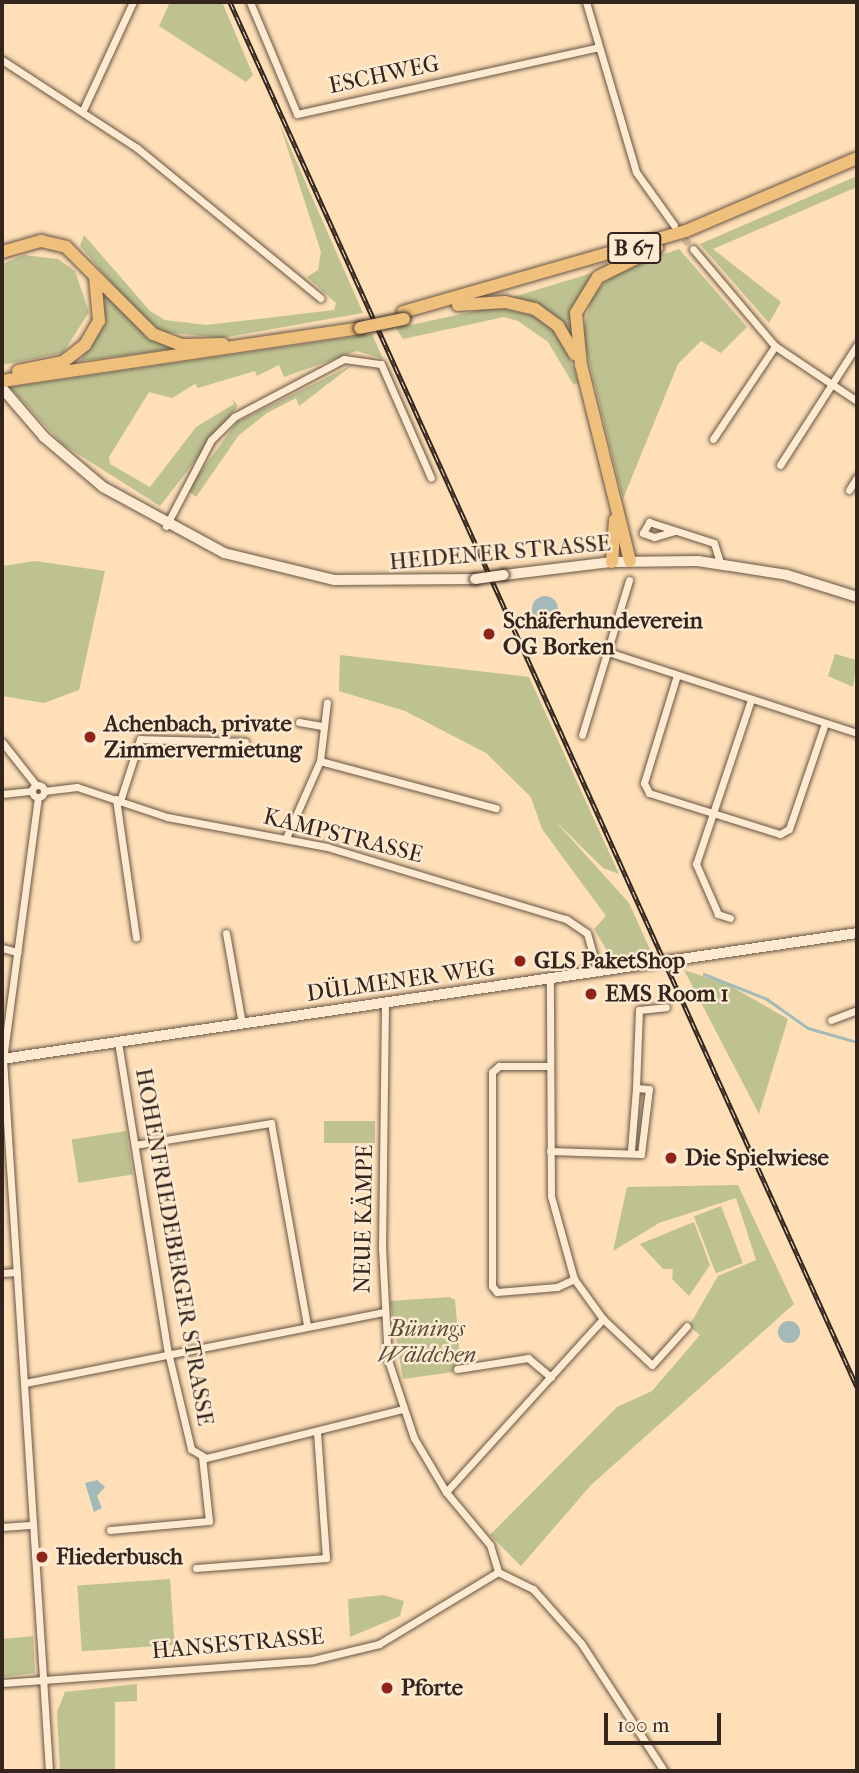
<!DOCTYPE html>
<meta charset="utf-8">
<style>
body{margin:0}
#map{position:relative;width:859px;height:1773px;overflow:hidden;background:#fedfb7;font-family:"IM FELL French Canon",serif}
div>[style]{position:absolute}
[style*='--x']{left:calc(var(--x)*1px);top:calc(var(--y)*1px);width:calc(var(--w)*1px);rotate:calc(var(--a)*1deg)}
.green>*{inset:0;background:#bec290;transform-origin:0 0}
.water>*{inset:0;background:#a3bab8}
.round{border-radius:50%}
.stream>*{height:2.5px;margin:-1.25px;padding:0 1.25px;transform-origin:1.25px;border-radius:1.25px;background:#a3bab8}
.street-tunnel>*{height:7px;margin-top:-3.5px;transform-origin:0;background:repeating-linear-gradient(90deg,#d5ba98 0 7px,transparent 0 10.5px)}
.roads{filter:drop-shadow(0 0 2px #665444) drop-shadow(0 0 2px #665444)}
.street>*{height:7px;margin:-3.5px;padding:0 3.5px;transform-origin:3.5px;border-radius:3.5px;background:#feead0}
.street>.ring{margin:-3.5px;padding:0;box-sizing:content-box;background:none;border:7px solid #feead0;border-radius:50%}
.secondary>*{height:10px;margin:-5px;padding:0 5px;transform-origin:5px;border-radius:5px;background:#feead0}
.highway>*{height:12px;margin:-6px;padding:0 6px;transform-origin:6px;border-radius:6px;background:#efc07c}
.rail>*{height:5px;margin-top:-2.5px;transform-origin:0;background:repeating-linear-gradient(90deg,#feead0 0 8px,#33251d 0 16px);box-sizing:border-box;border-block:2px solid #33251d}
.bridges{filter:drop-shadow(0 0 2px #33251d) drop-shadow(0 0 2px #33251d)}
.secondary-bridge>*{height:10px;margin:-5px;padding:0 5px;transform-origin:5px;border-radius:5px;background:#feead0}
.highway-bridge>*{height:12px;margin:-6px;padding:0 6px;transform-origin:6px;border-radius:6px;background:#efc07c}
.dots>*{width:19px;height:19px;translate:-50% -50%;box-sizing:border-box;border:4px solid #feead0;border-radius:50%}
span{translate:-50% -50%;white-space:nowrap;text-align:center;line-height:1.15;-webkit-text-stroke:5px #feead0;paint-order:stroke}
.shield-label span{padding:2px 5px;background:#feead0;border:2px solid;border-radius:5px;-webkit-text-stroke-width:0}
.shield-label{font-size:21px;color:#33251d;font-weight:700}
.street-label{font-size:23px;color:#33251d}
.poi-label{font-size:23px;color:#33251d;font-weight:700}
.left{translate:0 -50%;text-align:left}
.park-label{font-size:23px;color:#564c3a;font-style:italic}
.frame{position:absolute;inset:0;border:4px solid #33251d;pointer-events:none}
.scale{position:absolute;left:604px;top:1713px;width:117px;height:32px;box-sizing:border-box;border:4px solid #33251d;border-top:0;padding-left:9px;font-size:21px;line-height:24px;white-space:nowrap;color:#33251d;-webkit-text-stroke:5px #feead0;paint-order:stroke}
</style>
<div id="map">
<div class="green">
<i style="clip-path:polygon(170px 2px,222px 2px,253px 75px,246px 82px,159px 26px)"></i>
<i style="clip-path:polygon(279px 122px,363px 313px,222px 338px,163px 332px,138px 314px,80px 246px,84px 235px,150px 311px,165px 320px,206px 325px,334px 310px,336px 303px,307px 277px,318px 270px,321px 252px)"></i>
<i style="clip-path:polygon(857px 176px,857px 187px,713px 249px,781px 302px,769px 323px,700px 244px)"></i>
<i style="clip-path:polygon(679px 249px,747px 327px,721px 353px,701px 341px,678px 364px,623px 499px,582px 333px,593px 294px,618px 270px)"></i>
<i style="clip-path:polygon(24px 255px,58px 259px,75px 271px,89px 312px,63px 353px,2px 365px,2px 264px)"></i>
<i style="clip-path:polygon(595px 272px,575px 304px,571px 335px,510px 298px)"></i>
<i style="clip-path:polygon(103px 285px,145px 336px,174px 349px,80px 361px,104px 319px)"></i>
<i style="clip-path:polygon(495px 307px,543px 318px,562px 339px,579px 383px,573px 384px,548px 342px,518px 321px,504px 317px,403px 339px,396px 328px)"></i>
<i style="clip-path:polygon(372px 334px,383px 359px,357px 351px,284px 377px,279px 365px,257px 376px,255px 371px,198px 388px,195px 384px,172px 398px,149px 392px,109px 457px,110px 464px,150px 487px,196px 427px,234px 404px,232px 399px,238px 406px,160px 506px,62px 444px,10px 387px)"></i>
<i style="clip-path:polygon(354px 364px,299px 406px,296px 398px,267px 413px,239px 435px,196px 497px,187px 490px,237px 422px)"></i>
<i style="clip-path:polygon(35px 561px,105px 571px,79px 690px,44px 703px,2px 696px,2px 566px)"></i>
<i style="clip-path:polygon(835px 654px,857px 660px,853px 687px,828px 676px)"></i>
<i style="clip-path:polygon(340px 655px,529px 677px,619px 874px,603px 868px,486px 753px,405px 711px,339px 691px)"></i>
<i style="clip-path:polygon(529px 792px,629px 903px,653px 956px,612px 959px,594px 929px,606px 916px,542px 829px)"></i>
<i style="clip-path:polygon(684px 970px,727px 984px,788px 1019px,759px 1114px)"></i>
<i style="left:375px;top:1121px;width:22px;height:51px;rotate:90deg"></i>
<i style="left:126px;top:1131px;width:44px;height:55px;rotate:81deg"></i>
<i style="clip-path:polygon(738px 1185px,794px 1304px,591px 1485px,521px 1566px,490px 1535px,617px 1407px,652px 1391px,700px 1335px,689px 1326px,718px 1276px,756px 1260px,736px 1198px,659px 1223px,613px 1251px,627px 1187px)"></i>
<i style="left:721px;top:1206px;width:61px;height:29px;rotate:69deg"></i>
<i style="clip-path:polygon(694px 1222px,710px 1265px,689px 1296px,672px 1279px,673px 1269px,663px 1269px,640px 1244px)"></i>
<i style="clip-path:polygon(449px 1297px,455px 1300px,460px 1359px,453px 1372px,403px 1379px,390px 1301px)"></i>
<i style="left:170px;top:1579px;width:66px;height:93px;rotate:86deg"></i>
<i style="clip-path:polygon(383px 1595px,404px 1601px,400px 1616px,350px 1637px,348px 1599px)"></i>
<i style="clip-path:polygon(33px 1636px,35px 1673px,2px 1677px,2px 1639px)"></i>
<i style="clip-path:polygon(137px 1684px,137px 1701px,115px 1702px,115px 1770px,142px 1771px,60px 1771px,57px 1712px,65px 1692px)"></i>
</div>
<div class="water">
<i class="round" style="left:532px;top:596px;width:26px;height:26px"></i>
<i class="round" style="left:778px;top:1321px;width:22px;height:22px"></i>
<i style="clip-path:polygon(97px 1480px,105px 1487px,97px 1496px,102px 1508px,94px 1512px,85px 1483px)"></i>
</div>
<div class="stream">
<i style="--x:704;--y:974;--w:68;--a:21.6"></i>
<i style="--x:767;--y:999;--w:50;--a:35.3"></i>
<i style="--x:808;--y:1028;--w:51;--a:15.9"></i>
</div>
<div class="street-tunnel">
<i style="--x:678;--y:230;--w:24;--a:52"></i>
</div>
<div class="roads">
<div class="street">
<i style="--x:250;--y:2;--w:121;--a:67.2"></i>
<i style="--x:297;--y:114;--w:308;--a:-12.5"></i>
<i style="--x:586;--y:2;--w:177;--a:73.6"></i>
<i style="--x:636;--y:172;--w:65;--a:54.4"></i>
<i style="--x:2;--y:60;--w:161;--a:33.1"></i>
<i style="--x:137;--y:148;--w:237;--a:39.3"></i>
<i style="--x:83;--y:110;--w:119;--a:-65.2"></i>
<i style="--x:693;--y:249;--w:127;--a:49.8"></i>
<i style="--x:775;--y:346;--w:99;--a:33.9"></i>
<i style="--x:713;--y:439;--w:112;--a:-56.3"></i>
<i style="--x:780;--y:465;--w:143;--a:-57.3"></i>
<i style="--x:849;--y:490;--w:15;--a:-58"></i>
<i style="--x:166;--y:526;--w:97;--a:-62.4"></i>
<i style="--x:211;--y:440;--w:33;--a:-45"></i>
<i style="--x:234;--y:417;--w:124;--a:-27.8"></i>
<i style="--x:344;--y:359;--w:37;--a:8"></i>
<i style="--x:381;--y:364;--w:124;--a:66.3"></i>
<i style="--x:675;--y:531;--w:22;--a:164"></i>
<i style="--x:654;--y:537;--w:12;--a:-160"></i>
<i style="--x:643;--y:533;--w:13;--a:-61"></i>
<i style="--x:649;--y:522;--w:68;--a:17.9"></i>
<i style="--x:714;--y:543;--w:21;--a:73"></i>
<i style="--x:608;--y:652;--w:262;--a:18"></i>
<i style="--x:677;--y:675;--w:113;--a:107"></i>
<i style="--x:644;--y:783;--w:11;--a:63"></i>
<i style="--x:649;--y:793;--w:137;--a:17.4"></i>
<i style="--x:780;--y:834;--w:10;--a:-29"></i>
<i style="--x:789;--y:829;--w:112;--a:-71.2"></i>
<i style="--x:299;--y:722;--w:23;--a:10"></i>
<i style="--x:582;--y:735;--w:162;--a:-73.1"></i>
<i style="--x:2;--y:742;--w:55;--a:51.7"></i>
<i style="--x:320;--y:761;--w:59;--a:-83.2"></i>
<i class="ring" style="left:32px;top:785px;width:5px;height:5px"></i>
<i style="--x:44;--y:791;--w:33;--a:-7"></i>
<i style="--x:77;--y:787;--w:95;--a:18.4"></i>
<i style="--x:167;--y:817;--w:163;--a:10.6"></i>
<i style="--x:327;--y:847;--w:250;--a:16.8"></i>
<i style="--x:566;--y:919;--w:25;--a:34"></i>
<i style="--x:587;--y:933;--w:41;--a:74.2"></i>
<i style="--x:2;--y:794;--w:30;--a:-6"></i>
<i style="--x:38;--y:797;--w:264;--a:97.6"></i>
<i style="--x:3;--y:1059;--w:713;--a:86.3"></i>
<i style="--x:116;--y:799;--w:140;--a:81.8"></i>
<i style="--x:120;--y:801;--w:65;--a:-72.1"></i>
<i style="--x:140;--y:739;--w:105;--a:1.6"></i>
<i style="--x:286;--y:838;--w:84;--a:-66.2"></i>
<i style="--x:320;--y:761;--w:182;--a:15"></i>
<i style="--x:730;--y:918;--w:13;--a:-162"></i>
<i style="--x:718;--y:914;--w:55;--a:-113.7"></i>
<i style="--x:696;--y:864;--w:173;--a:-71.5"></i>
<i style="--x:226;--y:933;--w:92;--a:80"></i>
<i style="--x:2;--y:948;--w:16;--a:15"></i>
<i style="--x:385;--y:1003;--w:244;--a:90.7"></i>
<i style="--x:382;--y:1247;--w:113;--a:87"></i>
<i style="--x:388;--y:1360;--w:82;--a:71.6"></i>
<i style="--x:414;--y:1438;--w:63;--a:59.3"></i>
<i style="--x:446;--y:1492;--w:69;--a:50.3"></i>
<i style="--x:490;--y:1545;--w:28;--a:73"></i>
<i style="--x:831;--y:1020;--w:28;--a:-21"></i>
<i style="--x:118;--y:1042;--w:310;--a:80.9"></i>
<i style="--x:167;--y:1348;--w:104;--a:76.6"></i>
<i style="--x:191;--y:1449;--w:17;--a:31"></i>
<i style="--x:206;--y:1458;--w:202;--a:-14"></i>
<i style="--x:550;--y:1066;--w:51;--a:180"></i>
<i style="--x:499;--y:1066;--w:9;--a:139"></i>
<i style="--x:492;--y:1072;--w:214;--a:90"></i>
<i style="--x:492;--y:1286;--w:8;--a:50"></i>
<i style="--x:497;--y:1292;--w:60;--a:-4.8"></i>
<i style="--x:557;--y:1287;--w:19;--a:-25"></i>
<i style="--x:636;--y:1088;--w:78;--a:-87.8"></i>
<i style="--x:639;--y:1010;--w:27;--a:-6"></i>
<i style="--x:135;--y:1145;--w:138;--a:-9.2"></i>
<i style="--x:271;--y:1123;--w:206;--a:79.9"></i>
<i style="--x:550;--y:1151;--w:91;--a:1.9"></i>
<i style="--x:641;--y:1154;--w:65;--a:-83"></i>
<i style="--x:649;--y:1089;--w:13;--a:-176"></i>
<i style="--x:636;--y:1088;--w:62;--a:94.6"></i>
<i style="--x:2;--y:1273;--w:15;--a:-4"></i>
<i style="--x:603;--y:1319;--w:67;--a:43.2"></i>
<i style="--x:652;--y:1365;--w:52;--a:-48.1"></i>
<i style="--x:457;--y:1369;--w:72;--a:-8.8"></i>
<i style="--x:528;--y:1358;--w:30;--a:40"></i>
<i style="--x:25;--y:1383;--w:365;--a:-11.2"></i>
<i style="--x:446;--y:1492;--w:234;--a:-47.8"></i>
<i style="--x:603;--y:1319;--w:49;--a:-125.9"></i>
<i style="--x:574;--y:1279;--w:86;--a:-105.5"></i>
<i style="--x:551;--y:1196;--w:217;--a:-90.3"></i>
<i style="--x:2;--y:1527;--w:31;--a:-4"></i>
<i style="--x:110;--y:1530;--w:99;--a:-5.2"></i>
<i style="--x:209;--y:1521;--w:64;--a:-96.2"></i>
<i style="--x:196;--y:1568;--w:130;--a:-4.4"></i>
<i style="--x:326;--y:1558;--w:126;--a:-94.1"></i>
<i style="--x:498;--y:1572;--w:39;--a:26"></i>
<i style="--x:533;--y:1589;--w:72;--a:48.4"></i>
<i style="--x:581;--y:1643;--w:153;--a:57"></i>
<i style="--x:2;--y:1683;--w:312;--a:-4.2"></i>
<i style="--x:313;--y:1660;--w:68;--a:-13.6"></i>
<i style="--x:379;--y:1644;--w:139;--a:-31.2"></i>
</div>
<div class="secondary">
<i style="--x:2;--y:388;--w:65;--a:49.4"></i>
<i style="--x:44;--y:437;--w:77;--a:40.3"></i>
<i style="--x:103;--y:487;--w:138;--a:28.6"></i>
<i style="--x:224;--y:553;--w:113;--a:13.8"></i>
<i style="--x:334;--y:580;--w:141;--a:-0.4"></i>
<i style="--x:504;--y:575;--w:109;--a:-6.9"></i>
<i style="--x:612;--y:562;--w:86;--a:-0.7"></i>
<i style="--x:698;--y:561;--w:90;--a:8.9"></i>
<i style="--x:787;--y:575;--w:73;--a:17.4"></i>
<i style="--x:2;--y:1059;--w:864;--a:-8.38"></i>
</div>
<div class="highway">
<i style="--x:2;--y:252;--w:41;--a:-15.8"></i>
<i style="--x:41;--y:241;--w:26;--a:13"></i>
<i style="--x:66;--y:247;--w:123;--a:45"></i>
<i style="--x:153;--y:334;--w:31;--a:21"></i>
<i style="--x:182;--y:345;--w:41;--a:-1.4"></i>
<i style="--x:458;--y:305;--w:47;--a:-3.7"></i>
<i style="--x:505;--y:302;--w:31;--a:13"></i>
<i style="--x:535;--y:309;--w:29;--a:36"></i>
<i style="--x:558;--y:326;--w:33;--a:59"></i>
<i style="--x:403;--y:312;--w:294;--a:-16"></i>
<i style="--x:686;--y:231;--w:186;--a:-23.1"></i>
<i style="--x:18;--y:371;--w:46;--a:-11.3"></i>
<i style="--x:63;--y:362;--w:28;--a:-38"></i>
<i style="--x:85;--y:345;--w:28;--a:-60"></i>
<i style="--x:99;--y:321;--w:44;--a:-95.2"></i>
<i style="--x:2;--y:381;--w:362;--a:-8.4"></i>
<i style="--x:630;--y:561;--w:202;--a:-104"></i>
<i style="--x:581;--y:365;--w:52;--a:-95.5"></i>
<i style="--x:576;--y:313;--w:42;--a:-58.6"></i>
<i style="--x:598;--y:277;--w:66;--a:-26.2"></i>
<i style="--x:612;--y:562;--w:42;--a:-85.9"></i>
</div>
</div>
<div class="rail">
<i style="--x:230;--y:2;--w:1520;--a:65.64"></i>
</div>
<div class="bridges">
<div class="secondary-bridge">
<i style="--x:475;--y:579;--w:29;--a:-8"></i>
</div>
<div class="highway-bridge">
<i style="--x:360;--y:328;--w:45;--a:-11.6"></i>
</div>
</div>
<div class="dots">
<i style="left:489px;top:634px;background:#8f2418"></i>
<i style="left:90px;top:737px;background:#8f2418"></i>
<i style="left:520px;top:961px;background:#8f2418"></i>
<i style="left:591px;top:994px;background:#8f2418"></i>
<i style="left:671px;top:1158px;background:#8f2418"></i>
<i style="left:42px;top:1557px;background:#8f2418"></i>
<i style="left:387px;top:1688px;background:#8f2418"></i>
</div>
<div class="shield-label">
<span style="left:634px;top:248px">B 67</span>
</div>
<div class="street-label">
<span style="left:384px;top:75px;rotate:-12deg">ESCHWEG</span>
<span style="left:500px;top:553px;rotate:-5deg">HEIDENER STRASSE</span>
<span style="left:343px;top:836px;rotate:14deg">KAMPSTRASSE</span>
<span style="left:401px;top:981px;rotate:-8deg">DÜLMENER WEG</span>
<span style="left:364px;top:1219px;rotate:-89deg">NEUE KÄMPE</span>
<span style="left:174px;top:1247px;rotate:80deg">HOHENFRIEDEBERGER STRASSE</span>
<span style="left:238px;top:1644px;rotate:-5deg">HANSESTRASSE</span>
</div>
<div class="poi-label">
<span class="left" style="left:503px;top:634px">Schäferhundeverein<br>OG Borken</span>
<span class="left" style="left:104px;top:737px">Achenbach, private<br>Zimmervermietung</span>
<span class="left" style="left:534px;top:961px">GLS PaketShop</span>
<span class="left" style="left:605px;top:994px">EMS Room 1</span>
<span class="left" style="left:685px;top:1158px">Die Spielwiese</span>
<span class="left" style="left:56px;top:1557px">Fliederbusch</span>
<span class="left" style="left:401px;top:1688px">Pforte</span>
</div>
<div class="park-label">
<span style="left:427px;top:1342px">Bünings<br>Wäldchen</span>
</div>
<div class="frame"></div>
<div class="scale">100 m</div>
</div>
